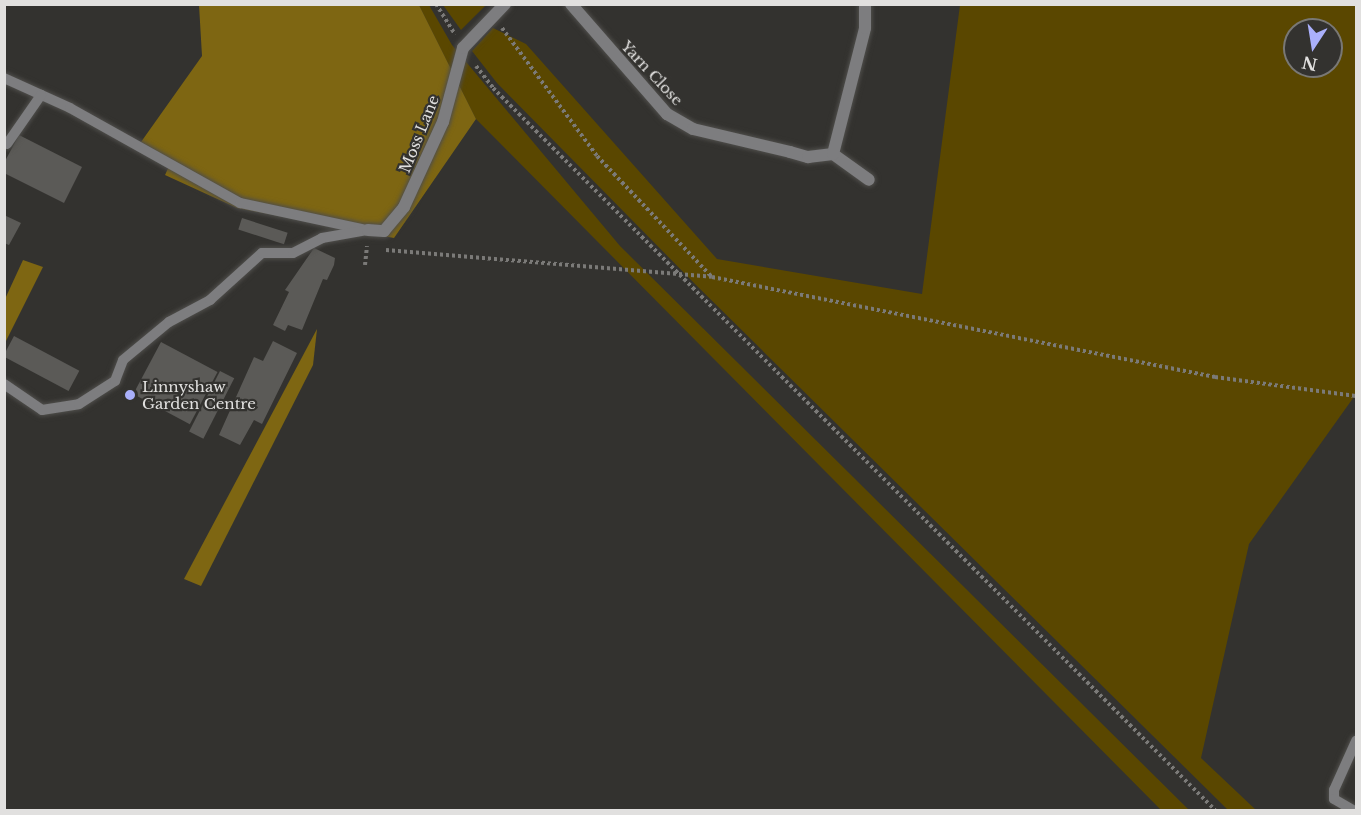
<!DOCTYPE html>
<style>
body{margin:0}
#map{position:relative;width:1361px;height:815px;overflow:hidden;background:#33322f;font-family:"Libre Baskerville",serif}
div>[style]{position:absolute}
[style*='--x']{left:calc(var(--x)*1px);top:calc(var(--y)*1px);width:calc(var(--w)*1px);rotate:calc(var(--a)*1deg)}
.green>*{inset:0;background:#5a4700}
.forest>*{inset:0;background:#7e6612}
.building>*{inset:0;background:#5b5a57;transform-origin:0 0}
.path>*{height:4px;margin-top:-2px;transform-origin:0;background:repeating-linear-gradient(90deg,#7b7a78 0 3px,transparent 0 6px)}
.roads{filter:drop-shadow(0 0 2px #4f4e4b) drop-shadow(0 0 2px #4f4e4b)}
.service>*{height:10px;margin:-5px;padding:0 5px;transform-origin:5px;border-radius:5px;background:#7d7d7f}
.minor>*{height:12px;margin:-6px;padding:0 6px;transform-origin:6px;border-radius:6px;background:#7d7d7f}
.dots>*{width:16px;height:16px;translate:-50% -50%;box-sizing:border-box;border:3px solid #33322f;border-radius:50%}
span{translate:-50% -50%;white-space:nowrap;text-align:center;line-height:1.15;-webkit-text-stroke:4.5px #33322f;paint-order:stroke}
.street-label{font-size:15px;color:#e1e0df}
.poi-label{font-size:15px;color:#e1e0df}
.left{translate:0 -50%;text-align:left}
.frame{position:absolute;inset:0;border:6px solid #e1e0df;pointer-events:none}
.north{position:absolute;left:1283px;top:18px;width:60px;height:60px;box-sizing:border-box;background:#33322f;border:2px solid #797875;border-radius:50%;rotate:192deg;font-size:16px;font-weight:700;line-height:24px;text-align:center;color:#e1e0df}
.north::after{content:'';display:block;margin:auto;width:21px;height:27px;background:#aab0fb;clip-path:polygon(50% 0,100% 100%,50% 72%,0 100%)}
</style>
<div id="map">
<div class="green">
<i style="clip-path:polygon(419px 5px,429px 5px,452px 45px,620px 246px,1189px 810px,1161px 810px,476px 119px)"></i>
<i style="clip-path:polygon(443px 5px,486px 5px,461px 30px)"></i>
<i style="clip-path:polygon(evenodd,960px 5px,1356px 5px,1356px 394px,1249px 544px,1201px 758px,1256px 810px,1228px 810px,696px 285px,497px 83px,472px 51px,493px 28px,526px 44px,717px 259px,922px 294px,960px 5px,1295px 30px,1331px 30px,1331px 66px,1295px 66px,1295px 30px)"></i>
</div>
<div class="forest">
<i style="clip-path:polygon(199px 5px,419px 5px,476px 119px,394px 238px,237px 208px,165px 175px,172px 160px,141px 142px,202px 56px)"></i>
<i style="clip-path:polygon(23px 260px,43px 267px,5px 343px,5px 299px)"></i>
<i style="clip-path:polygon(317px 329px,313px 365px,201px 586px,184px 579px)"></i>
</div>
<div class="building">
<i style="clip-path:polygon(19px 135px,82px 167px,64px 203px,4px 173px,4px 163px)"></i>
<i style="clip-path:polygon(4px 215px,21px 223px,9px 245px,4px 243px)"></i>
<i style="left:242px;top:218px;width:48px;height:12px;rotate:18deg"></i>
<i style="clip-path:polygon(314px 248px,335px 258px,334px 265px,327px 280px,323px 279px,302px 330px,288px 325px,285px 331px,273px 325px,289px 292px,285px 290px)"></i>
<i style="left:14px;top:336px;width:74px;height:23px;rotate:28deg"></i>
<i style="clip-path:polygon(273px 341px,297px 353px,262px 424px,254px 420px,240px 445px,219px 435px,254px 357px,263px 361px)"></i>
<i style="left:161px;top:342px;width:64px;height:59px;rotate:28deg"></i>
<i style="left:220px;top:371px;width:16px;height:68px;rotate:27deg"></i>
</div>
<div class="path">
<i style="--x:436;--y:4;--w:36;--a:58"></i>
<i style="--x:502;--y:28;--w:159;--a:53.4"></i>
<i style="--x:597;--y:156;--w:167;--a:46.5"></i>
<i style="--x:476;--y:66;--w:28;--a:52"></i>
<i style="--x:493;--y:88;--w:1021;--a:45"></i>
<i style="--x:386;--y:250;--w:327;--a:4.7"></i>
<i style="--x:712;--y:277;--w:513;--a:11.24"></i>
<i style="--x:1215;--y:377;--w:142;--a:7.7"></i>
<i style="--x:365;--y:265;--w:19;--a:-84"></i>
</div>
<div class="roads">
<div class="service">
<i style="--x:4;--y:78;--w:72;--a:24.4"></i>
<i style="--x:70;--y:108;--w:195;--a:29.2"></i>
<i style="--x:240;--y:203;--w:125;--a:12"></i>
<i style="--x:7;--y:144;--w:60;--a:-55.2"></i>
<i style="--x:4;--y:384;--w:46;--a:34.4"></i>
<i style="--x:42;--y:410;--w:37;--a:-9"></i>
<i style="--x:79;--y:404;--w:43;--a:-32.6"></i>
<i style="--x:115;--y:381;--w:22;--a:-69"></i>
<i style="--x:123;--y:360;--w:60;--a:-39.6"></i>
<i style="--x:169;--y:322;--w:47;--a:-28.2"></i>
<i style="--x:210;--y:300;--w:70;--a:-42.1"></i>
<i style="--x:262;--y:253;--w:31;--a:0"></i>
<i style="--x:293;--y:253;--w:33;--a:-27"></i>
<i style="--x:322;--y:238;--w:47;--a:-9.9"></i>
<i style="--x:1353;--y:810;--w:22;--a:-150"></i>
<i style="--x:1334;--y:799;--w:9;--a:-90"></i>
<i style="--x:1334;--y:790;--w:54;--a:-65.8"></i>
</div>
<div class="minor">
<i style="--x:571;--y:4;--w:146;--a:48.9"></i>
<i style="--x:667;--y:114;--w:30;--a:30"></i>
<i style="--x:693;--y:129;--w:100;--a:13.3"></i>
<i style="--x:790;--y:152;--w:19;--a:16"></i>
<i style="--x:808;--y:157;--w:25;--a:-7"></i>
<i style="--x:833;--y:154;--w:44;--a:35.8"></i>
<i style="--x:833;--y:154;--w:130;--a:-75.7"></i>
<i style="--x:865;--y:28;--w:24;--a:-90"></i>
<i style="--x:368;--y:230;--w:16;--a:4"></i>
<i style="--x:384;--y:231;--w:31;--a:-50"></i>
<i style="--x:404;--y:207;--w:94;--a:-65.4"></i>
<i style="--x:443;--y:122;--w:77;--a:-74.9"></i>
<i style="--x:463;--y:48;--w:61;--a:-46.3"></i>
</div>
</div>
<div class="dots">
<i style="left:130px;top:395px;background:#aab0fb"></i>
</div>
<div class="street-label">
<span style="left:652px;top:73px;rotate:47deg">Yarn Close</span>
<span style="left:419px;top:134px;rotate:-68deg">Moss Lane</span>
</div>
<div class="poi-label">
<span class="left" style="left:142px;top:395px">Linnyshaw<br>Garden Centre</span>
</div>
<div class="frame"></div>
<div class="north">N</div>
</div>
